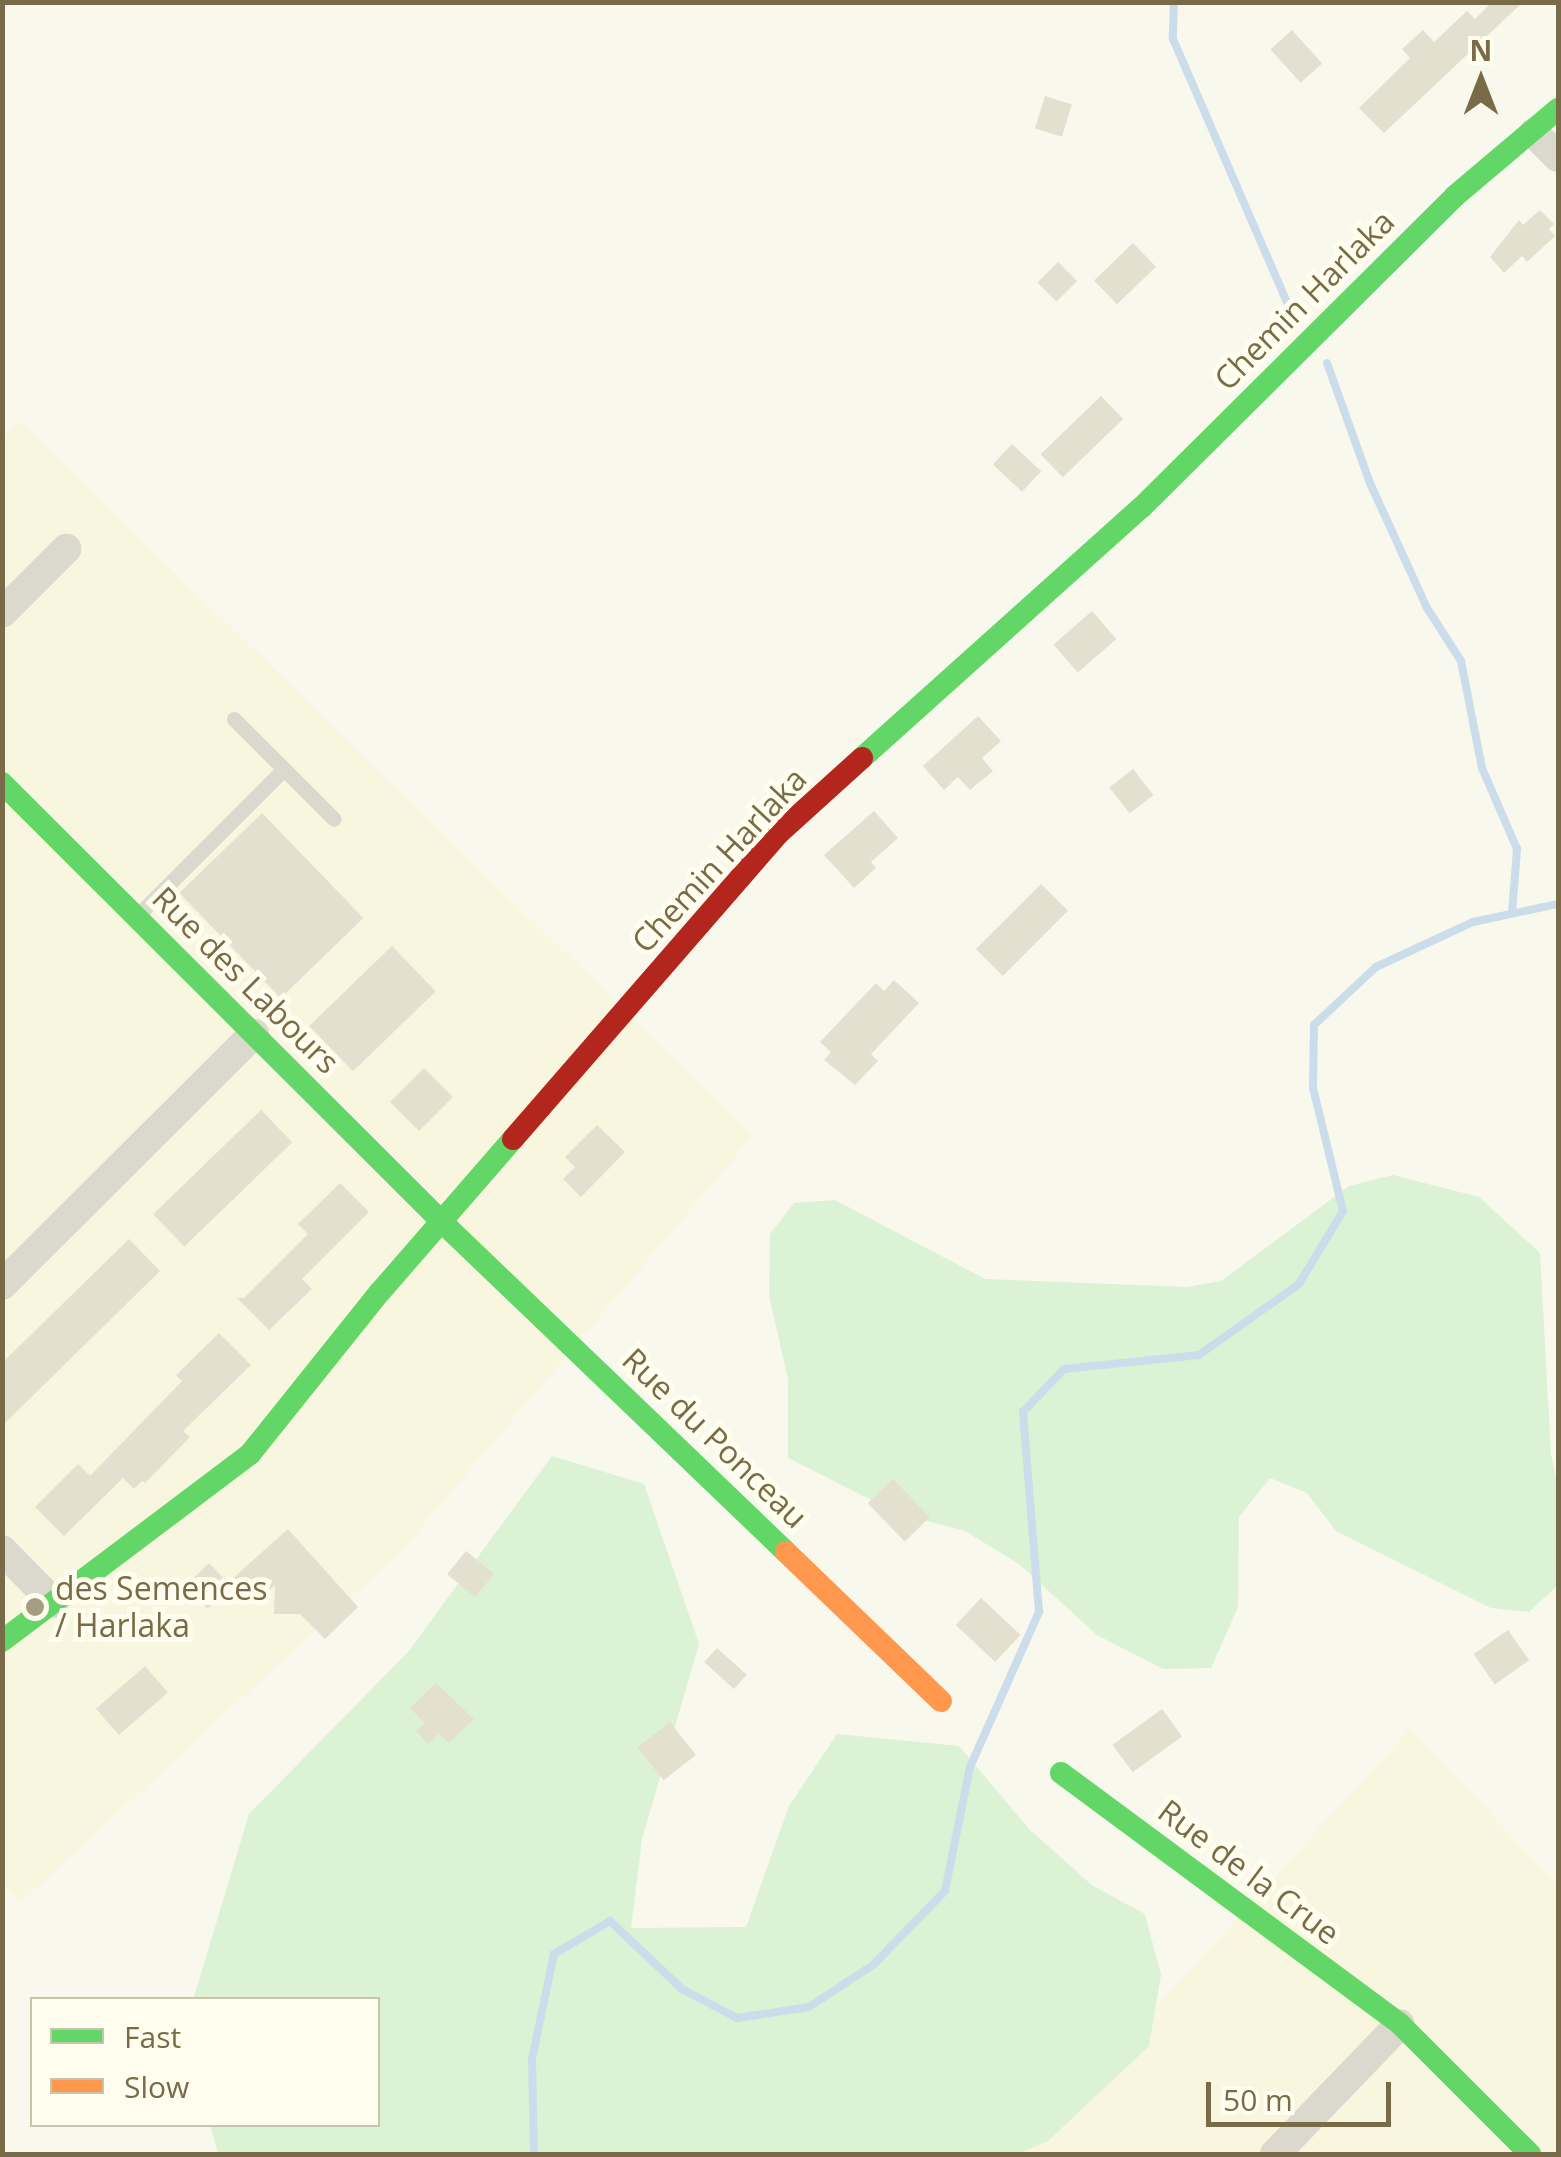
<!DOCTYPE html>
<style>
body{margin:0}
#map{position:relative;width:1561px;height:2157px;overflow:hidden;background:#f8f8ec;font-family:"Open Sans",sans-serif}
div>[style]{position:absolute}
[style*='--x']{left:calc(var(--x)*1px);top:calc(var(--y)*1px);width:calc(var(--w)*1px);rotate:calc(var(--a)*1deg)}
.residential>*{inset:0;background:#f9f6e0}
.green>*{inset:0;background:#dcf2d5}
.stream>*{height:8px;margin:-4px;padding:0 4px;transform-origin:4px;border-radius:4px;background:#cbddeb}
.building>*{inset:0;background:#e3e0d0;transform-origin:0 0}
.lane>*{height:15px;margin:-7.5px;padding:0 7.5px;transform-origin:7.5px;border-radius:7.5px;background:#dbd8cd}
.street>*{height:30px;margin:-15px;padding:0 15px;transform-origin:15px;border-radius:15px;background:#dbd8cd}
.fast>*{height:22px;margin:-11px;padding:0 11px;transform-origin:11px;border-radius:11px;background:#63d668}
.slow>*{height:22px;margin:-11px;padding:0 11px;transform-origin:11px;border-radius:11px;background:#ff974d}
.jam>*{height:22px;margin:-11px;padding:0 11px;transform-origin:11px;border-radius:11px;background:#b3261e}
.dots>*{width:28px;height:28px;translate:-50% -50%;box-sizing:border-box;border:5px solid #fffeee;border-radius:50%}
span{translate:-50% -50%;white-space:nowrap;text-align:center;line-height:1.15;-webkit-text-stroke:10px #fffeee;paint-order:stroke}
.street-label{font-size:32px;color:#7a6b48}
.poi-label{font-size:32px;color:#7a6b48}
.left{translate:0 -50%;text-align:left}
.frame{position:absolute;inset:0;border:5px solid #7a6b48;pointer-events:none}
.legend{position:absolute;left:30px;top:1997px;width:350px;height:130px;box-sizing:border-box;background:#fffeee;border:2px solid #cac3ac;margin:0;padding:12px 18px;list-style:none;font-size:30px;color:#7a6b48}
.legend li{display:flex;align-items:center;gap:20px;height:50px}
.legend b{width:50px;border:2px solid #cac3ac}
.north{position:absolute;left:1431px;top:30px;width:100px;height:100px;-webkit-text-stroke:8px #fffeee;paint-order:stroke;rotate:0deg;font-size:28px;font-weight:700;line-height:40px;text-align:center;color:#7a6b48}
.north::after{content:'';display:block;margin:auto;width:35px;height:45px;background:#7a6b48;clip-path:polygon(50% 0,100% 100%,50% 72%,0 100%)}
.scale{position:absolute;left:1206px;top:2082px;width:185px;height:45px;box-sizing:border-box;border:5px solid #7a6b48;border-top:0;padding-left:12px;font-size:30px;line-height:35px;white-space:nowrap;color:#7a6b48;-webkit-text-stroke:8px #fffeee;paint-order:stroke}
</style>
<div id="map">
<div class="residential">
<i style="clip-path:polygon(20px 421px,753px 1136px,401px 1551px,20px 1903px,3px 1884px,2px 438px)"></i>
<i style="clip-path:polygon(1410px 1729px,1558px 1885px,1558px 2154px,1022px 2154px)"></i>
</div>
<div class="green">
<i style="clip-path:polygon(1393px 1175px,1479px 1197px,1540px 1253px,1551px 1455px,1558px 1486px,1558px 1585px,1529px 1612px,1491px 1608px,1336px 1531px,1307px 1493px,1270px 1478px,1239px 1517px,1238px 1607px,1211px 1668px,1163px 1669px,1097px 1635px,1019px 1564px,965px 1531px,897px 1513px,788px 1458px,788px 1379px,769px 1296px,770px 1234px,794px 1203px,835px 1200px,985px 1279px,1187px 1287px,1221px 1281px,1349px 1186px)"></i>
<i style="clip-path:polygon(552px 1456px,644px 1484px,699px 1644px,642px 1839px,631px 1928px,746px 1927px,789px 1806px,837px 1734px,959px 1746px,1029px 1829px,1093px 1886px,1145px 1914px,1161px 1975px,1149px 2046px,1048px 2141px,1018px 2154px,218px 2154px,210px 2125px,378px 2124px,378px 2000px,193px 2000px,249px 1814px,408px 1652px)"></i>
</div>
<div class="stream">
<i style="--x:1174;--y:2;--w:37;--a:92"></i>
<i style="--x:1173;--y:39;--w:302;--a:66.6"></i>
<i style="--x:1327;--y:363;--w:127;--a:70.3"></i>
<i style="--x:1370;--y:483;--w:137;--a:65.5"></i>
<i style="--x:1427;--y:608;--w:63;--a:57.3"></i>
<i style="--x:1461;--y:661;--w:109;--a:78.9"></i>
<i style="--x:1482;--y:768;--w:88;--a:66.6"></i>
<i style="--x:1517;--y:849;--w:65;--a:94.4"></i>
<i style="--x:534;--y:2154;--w:95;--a:-91.2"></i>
<i style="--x:532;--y:2059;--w:107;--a:-78.2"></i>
<i style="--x:554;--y:1954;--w:65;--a:-30.5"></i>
<i style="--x:610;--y:1921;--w:99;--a:43.4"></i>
<i style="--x:682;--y:1989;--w:62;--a:27.8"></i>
<i style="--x:737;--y:2018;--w:73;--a:-8.7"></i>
<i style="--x:809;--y:2007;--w:77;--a:-33.3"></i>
<i style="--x:873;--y:1965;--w:103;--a:-45.8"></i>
<i style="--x:945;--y:1891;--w:126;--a:-78.6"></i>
<i style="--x:970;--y:1767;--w:170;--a:-66"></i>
<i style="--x:1039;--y:1612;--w:201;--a:-94.6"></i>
<i style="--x:1023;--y:1412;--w:59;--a:-46.4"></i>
<i style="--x:1064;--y:1369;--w:136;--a:-5.9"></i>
<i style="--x:1199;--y:1355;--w:123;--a:-35.4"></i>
<i style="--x:1299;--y:1284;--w:85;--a:-58.9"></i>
<i style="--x:1343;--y:1211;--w:127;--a:-103.7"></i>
<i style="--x:1313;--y:1088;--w:63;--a:-89.1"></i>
<i style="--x:1314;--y:1025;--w:85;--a:-43.1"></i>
<i style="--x:1376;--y:967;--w:107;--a:-24.9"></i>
<i style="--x:1473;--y:922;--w:87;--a:-12"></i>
</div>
<div class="building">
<i style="clip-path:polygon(1492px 2px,1523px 2px,1384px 133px,1359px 108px,1410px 58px,1402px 49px,1423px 30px,1434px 42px,1467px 11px,1475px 19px)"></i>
<i style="left:1292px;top:30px;width:45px;height:29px;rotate:48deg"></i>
<i style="left:1045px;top:96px;width:28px;height:34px;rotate:17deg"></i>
<i style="clip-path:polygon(1540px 210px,1554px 224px,1549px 229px,1555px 236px,1527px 262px,1522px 256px,1504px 273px,1490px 257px,1519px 220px,1523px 225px)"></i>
<i style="left:1133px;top:243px;width:33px;height:54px;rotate:46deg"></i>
<i style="left:1058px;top:262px;width:27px;height:29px;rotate:45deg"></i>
<i style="left:1101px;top:396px;width:32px;height:84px;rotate:46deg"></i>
<i style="left:1012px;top:444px;width:40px;height:28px;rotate:43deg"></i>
<i style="left:1092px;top:611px;width:37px;height:51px;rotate:49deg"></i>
<i style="clip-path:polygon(978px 716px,1001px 741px,982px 758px,993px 771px,970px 790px,958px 777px,944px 790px,923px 766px)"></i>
<i style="left:1133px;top:769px;width:33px;height:30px;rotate:52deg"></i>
<i style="clip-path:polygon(874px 811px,898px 838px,871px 862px,876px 868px,854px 888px,824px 855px)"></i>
<i style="left:262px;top:813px;width:146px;height:115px;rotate:46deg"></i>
<i style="left:1041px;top:884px;width:38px;height:92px;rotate:45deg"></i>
<i style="left:392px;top:946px;width:63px;height:115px;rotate:46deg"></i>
<i style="clip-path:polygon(894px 980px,919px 1003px,871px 1054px,878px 1061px,855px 1085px,824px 1060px,831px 1052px,820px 1042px,876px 983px,884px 991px)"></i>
<i style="left:424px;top:1068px;width:41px;height:48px;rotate:45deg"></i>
<i style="left:261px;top:1110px;width:45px;height:150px;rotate:46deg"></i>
<i style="clip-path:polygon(597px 1125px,625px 1152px,581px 1197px,563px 1179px,575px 1167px,565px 1157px)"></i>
<i style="clip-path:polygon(340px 1183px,369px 1212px,302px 1279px,312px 1289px,269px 1330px,237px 1298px,244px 1298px,308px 1234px,298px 1224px)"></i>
<i style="clip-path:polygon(129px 1239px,160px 1271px,2px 1426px,2px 1363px)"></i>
<i style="clip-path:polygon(219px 1333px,251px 1365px,183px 1431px,190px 1437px,145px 1483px,142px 1481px,134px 1489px,123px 1478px,64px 1536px,35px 1507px,78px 1464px,90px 1476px,182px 1381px,176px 1375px)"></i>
<i style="left:893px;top:1479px;width:53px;height:35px;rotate:46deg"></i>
<i style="clip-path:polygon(288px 1529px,358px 1607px,325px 1639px,300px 1614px,274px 1614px,275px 1585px,254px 1604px,232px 1579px)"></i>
<i style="left:466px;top:1551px;width:36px;height:30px;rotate:39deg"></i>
<i style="left:209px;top:1563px;width:32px;height:33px;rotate:46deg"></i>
<i style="left:981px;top:1598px;width:54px;height:37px;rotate:43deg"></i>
<i style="left:1508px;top:1630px;width:37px;height:42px;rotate:55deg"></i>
<i style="left:717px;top:1648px;width:40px;height:19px;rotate:42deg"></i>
<i style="left:145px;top:1666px;width:35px;height:65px;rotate:49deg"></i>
<i style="clip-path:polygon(436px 1683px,474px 1719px,449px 1743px,439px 1734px,428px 1744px,416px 1731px,424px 1723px,410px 1708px)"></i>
<i style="left:1162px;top:1709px;width:34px;height:61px;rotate:54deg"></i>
<i style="left:670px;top:1722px;width:42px;height:41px;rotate:52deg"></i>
</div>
<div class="lane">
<i style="--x:234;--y:719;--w:141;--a:45"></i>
<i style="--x:139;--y:914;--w:205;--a:-45"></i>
</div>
<div class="street">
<i style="--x:1534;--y:133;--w:34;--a:45"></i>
<i style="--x:2;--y:613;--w:91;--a:-45"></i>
<i style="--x:2;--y:1285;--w:356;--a:-44.9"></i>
<i style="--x:2;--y:1550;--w:74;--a:45.5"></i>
<i style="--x:1275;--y:2154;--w:180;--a:-46.1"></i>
</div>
<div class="fast">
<i style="--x:862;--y:758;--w:376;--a:-41.9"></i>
<i style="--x:1142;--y:507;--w:441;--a:-44.8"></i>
<i style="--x:1455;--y:196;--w:135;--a:-40.2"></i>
<i style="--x:2;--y:783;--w:623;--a:44.93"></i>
<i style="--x:443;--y:1223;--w:475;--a:43.8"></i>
<i style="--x:2;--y:1641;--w:311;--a:-37"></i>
<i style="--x:250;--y:1454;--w:208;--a:-51.3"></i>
<i style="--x:380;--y:1292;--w:203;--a:-49"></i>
<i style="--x:1061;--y:1773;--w:422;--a:36.5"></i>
<i style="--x:1400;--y:2024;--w:184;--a:45"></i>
</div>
<div class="slow">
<i style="--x:786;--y:1552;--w:215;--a:43.9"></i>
</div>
<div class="jam">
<i style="--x:513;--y:1139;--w:405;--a:-49"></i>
<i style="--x:779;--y:833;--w:112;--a:-42.1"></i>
</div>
<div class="dots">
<i style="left:35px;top:1607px;background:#a69c81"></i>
</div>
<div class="street-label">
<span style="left:1304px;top:300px;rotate:-45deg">Chemin Harlaka</span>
<span style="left:719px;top:860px;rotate:-47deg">Chemin Harlaka</span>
<span style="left:246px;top:980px;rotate:45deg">Rue des Labours</span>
<span style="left:715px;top:1438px;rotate:44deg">Rue du Ponceau</span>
<span style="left:1249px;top:1872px;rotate:37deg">Rue de la Crue</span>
</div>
<div class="poi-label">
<span class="left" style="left:55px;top:1607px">des Semences<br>/ Harlaka</span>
</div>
<div class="frame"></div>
<ul class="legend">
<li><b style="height:12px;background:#63d668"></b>Fast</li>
<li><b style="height:12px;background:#ff974d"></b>Slow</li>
</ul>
<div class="north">N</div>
<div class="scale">50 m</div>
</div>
